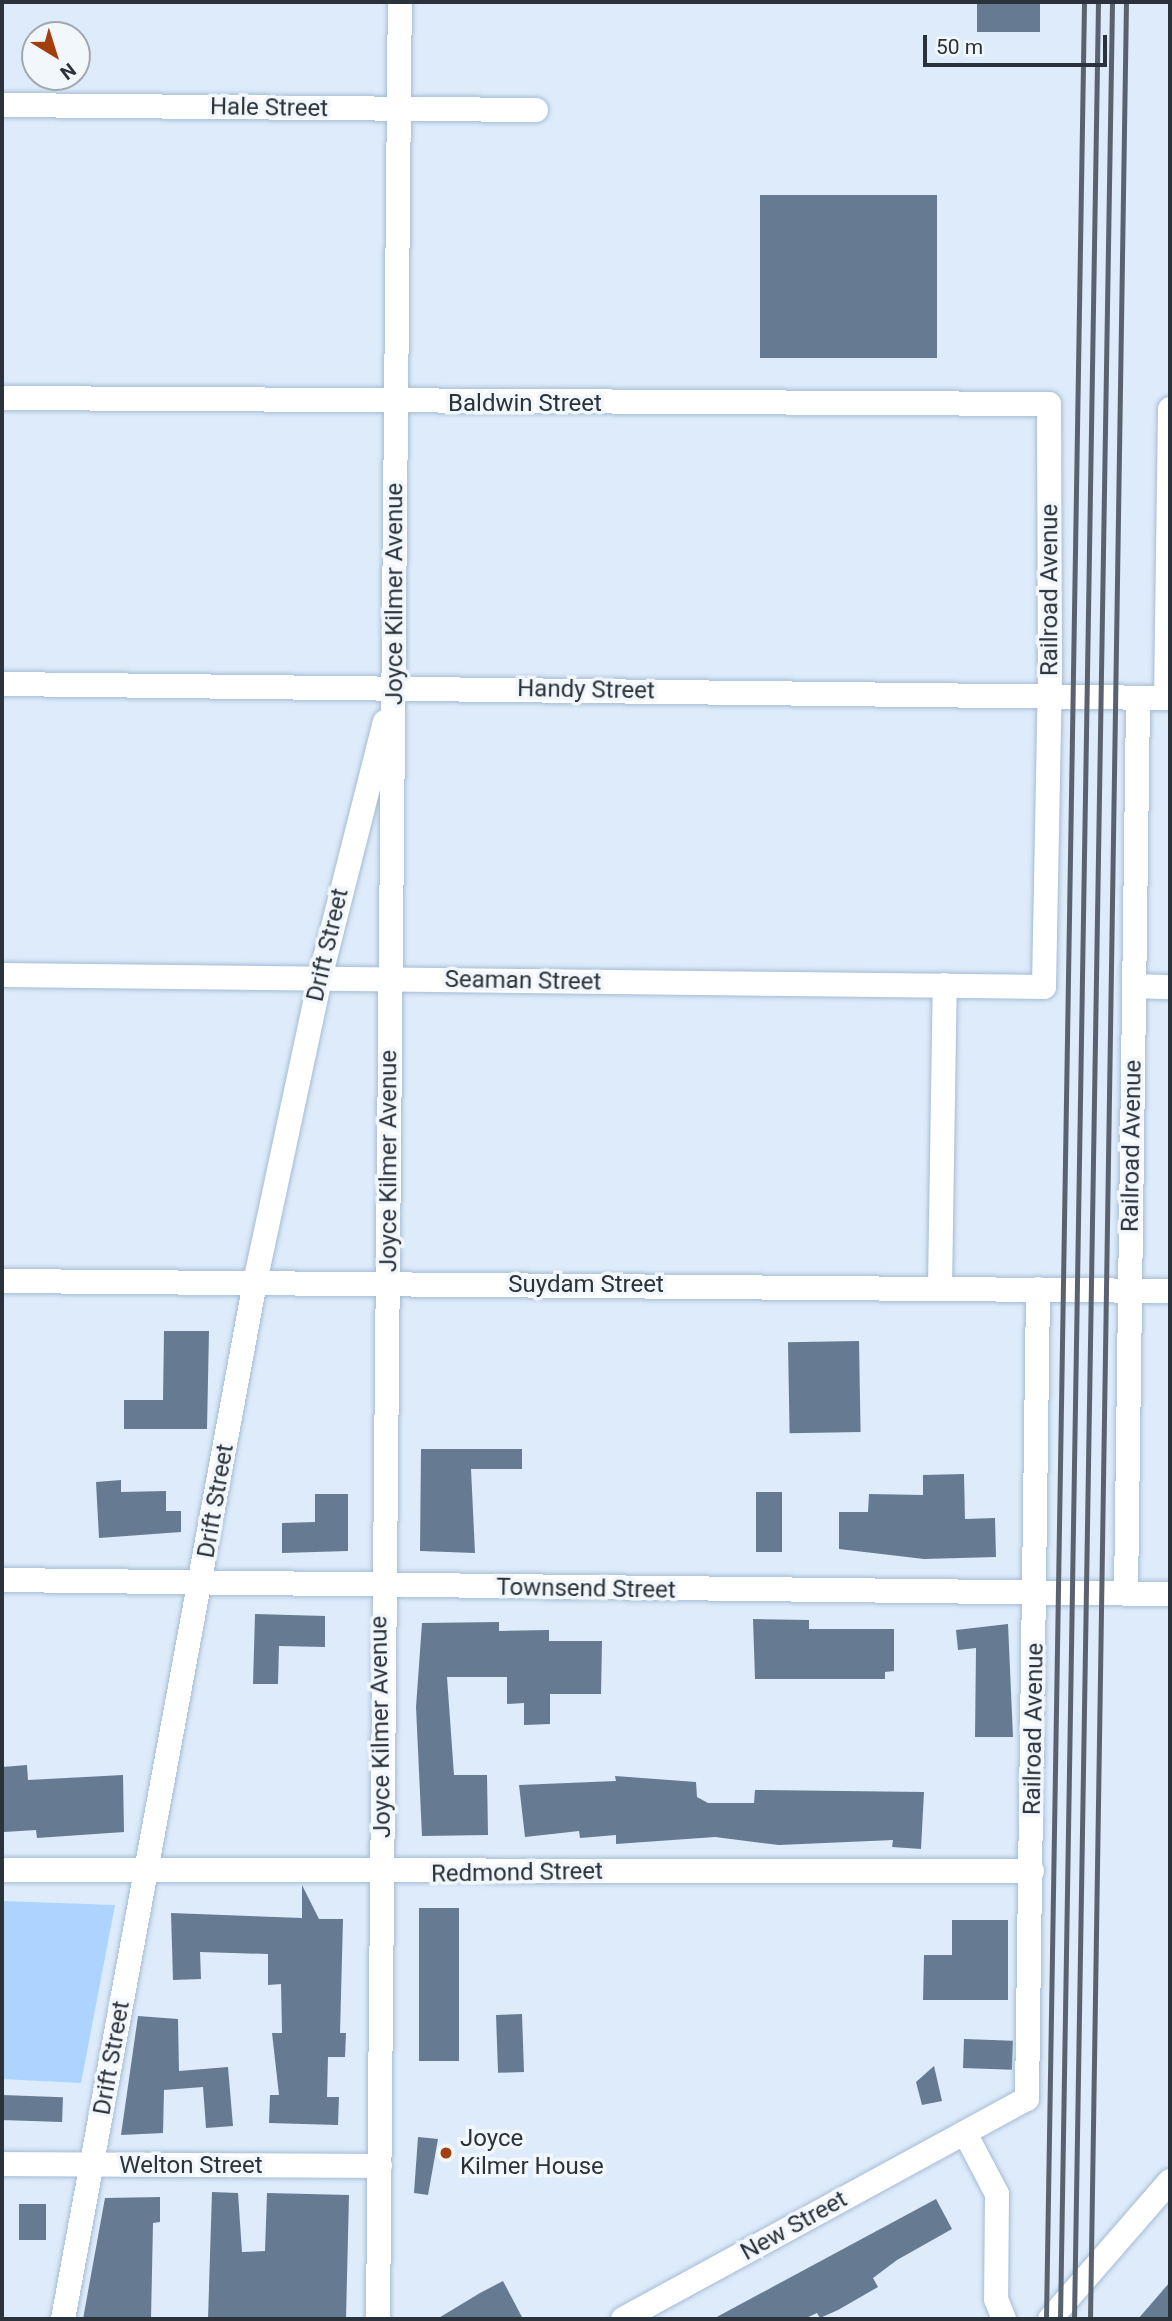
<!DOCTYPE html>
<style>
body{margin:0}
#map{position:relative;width:1172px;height:2321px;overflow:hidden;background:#ddebfa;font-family:Roboto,sans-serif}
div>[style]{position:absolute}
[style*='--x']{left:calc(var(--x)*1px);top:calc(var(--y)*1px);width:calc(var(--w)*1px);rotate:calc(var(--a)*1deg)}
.green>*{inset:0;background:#add4fe}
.building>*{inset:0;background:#667b92;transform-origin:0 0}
.roads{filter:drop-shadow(0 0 2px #a5bbd4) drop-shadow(0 0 2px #a5bbd4)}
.minor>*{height:24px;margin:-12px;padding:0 12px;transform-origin:12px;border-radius:12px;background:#fff}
.rail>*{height:5px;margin:-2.5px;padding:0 2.5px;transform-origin:2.5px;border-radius:2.5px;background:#59626e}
.dots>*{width:19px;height:19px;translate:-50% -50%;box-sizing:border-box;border:4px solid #f2f7fc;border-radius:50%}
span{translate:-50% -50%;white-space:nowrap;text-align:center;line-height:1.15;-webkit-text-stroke:7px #f2f7fc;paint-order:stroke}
.street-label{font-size:24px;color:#2a323c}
.poi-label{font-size:24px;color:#2a323c}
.left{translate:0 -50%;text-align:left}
.frame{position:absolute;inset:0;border:4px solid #2a323c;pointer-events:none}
.north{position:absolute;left:21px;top:21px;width:70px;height:70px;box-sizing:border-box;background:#f2f7fc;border:2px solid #a2a8af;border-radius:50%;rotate:142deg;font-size:19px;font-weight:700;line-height:28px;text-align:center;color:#2a323c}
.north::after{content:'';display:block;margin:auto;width:24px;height:32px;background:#a33e0f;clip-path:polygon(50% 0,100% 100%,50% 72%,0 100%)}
.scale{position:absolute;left:923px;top:35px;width:184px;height:32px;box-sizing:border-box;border:4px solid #2a323c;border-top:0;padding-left:9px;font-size:21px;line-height:24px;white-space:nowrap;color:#2a323c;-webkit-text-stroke:5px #f2f7fc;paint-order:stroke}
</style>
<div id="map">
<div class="green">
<i style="clip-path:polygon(2px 1901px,115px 1905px,81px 2083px,2px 2079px)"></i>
</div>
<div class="building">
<i style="left:977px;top:2px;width:63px;height:30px"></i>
<i style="left:937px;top:195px;width:163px;height:177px;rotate:90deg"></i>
<i style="clip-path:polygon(164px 1331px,209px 1331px,207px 1429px,124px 1429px,124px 1400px,163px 1400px)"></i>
<i style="left:859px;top:1341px;width:91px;height:71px;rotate:89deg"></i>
<i style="clip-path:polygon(421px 1449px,522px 1449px,522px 1469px,471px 1469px,475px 1553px,420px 1551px)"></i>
<i style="clip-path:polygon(964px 1474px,965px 1519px,995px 1518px,996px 1557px,924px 1559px,839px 1549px,839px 1512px,868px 1512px,869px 1494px,923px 1495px,923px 1475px)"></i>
<i style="clip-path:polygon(121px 1480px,121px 1492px,166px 1491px,166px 1511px,181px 1511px,181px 1532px,99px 1538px,96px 1482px)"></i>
<i style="left:756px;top:1492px;width:26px;height:60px"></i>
<i style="clip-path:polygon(315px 1494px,348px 1494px,348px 1551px,282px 1553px,282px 1523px,315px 1522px)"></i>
<i style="clip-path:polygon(255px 1614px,325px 1616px,325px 1647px,279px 1646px,278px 1684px,253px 1684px)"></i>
<i style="clip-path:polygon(753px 1619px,809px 1620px,809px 1629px,894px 1629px,894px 1671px,885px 1672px,885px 1679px,755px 1679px)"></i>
<i style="clip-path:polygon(499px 1622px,499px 1631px,549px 1630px,549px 1641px,602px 1641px,601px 1694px,550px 1694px,550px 1724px,524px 1725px,524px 1703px,507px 1704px,507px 1677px,447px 1677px,454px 1775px,487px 1775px,488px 1835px,422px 1836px,416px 1707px,422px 1623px)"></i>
<i style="clip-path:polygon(1008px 1624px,1013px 1737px,975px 1737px,976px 1648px,958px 1650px,956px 1630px)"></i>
<i style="clip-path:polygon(27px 1765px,28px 1780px,123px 1775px,124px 1832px,37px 1838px,36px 1830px,4px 1832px,2px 1767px)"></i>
<i style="clip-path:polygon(615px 1776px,696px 1782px,697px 1797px,708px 1803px,754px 1803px,755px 1790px,924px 1792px,921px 1849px,892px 1847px,893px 1840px,779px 1845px,715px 1837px,616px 1844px,616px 1835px,580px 1838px,579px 1831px,525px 1837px,519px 1785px,616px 1781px)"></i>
<i style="clip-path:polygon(302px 1885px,319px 1919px,343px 1919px,340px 2033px,346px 2033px,345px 2057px,328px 2057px,327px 2097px,339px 2097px,338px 2125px,269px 2123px,270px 2095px,279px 2095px,272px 2033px,282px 2033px,281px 1984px,268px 1985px,268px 1954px,200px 1952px,201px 1979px,173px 1980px,171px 1913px,302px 1918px)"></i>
<i style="left:459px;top:1908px;width:153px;height:40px;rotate:90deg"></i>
<i style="clip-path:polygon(952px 1920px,1008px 1920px,1008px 2000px,923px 2000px,924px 1955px,952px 1955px)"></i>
<i style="left:522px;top:2014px;width:58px;height:26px;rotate:88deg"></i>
<i style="clip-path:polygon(138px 2016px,178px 2019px,179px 2071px,228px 2067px,233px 2126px,206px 2128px,203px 2087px,164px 2090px,163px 2133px,121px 2135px)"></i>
<i style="left:964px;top:2039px;width:49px;height:29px;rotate:2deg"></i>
<i style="clip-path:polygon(934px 2066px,942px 2101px,922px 2105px,916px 2082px)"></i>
<i style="left:2px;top:2095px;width:61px;height:25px;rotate:2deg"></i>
<i style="clip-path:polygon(418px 2137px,438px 2139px,428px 2195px,414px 2193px)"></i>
<i style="clip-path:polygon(212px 2192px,238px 2193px,242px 2252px,265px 2251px,267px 2193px,349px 2195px,346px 2319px,208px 2319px)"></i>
<i style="clip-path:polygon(160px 2197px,160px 2222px,153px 2223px,151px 2319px,83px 2319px,105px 2198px)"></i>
<i style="clip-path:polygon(936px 2199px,952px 2229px,897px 2260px,873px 2278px,878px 2287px,838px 2310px,820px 2318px,817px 2313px,804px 2319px,713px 2319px)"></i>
<i style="left:19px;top:2204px;width:27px;height:36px"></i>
<i style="clip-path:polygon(503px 2281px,523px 2319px,437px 2319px,480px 2293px)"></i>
<i style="clip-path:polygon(1170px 2282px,1170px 2319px,1138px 2319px)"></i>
</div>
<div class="roads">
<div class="minor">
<i style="--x:2;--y:105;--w:534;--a:0.54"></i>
<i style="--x:2;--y:398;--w:1047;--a:0.33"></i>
<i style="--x:1049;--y:404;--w:270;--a:89.8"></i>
<i style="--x:1050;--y:674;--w:313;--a:91.1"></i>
<i style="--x:1044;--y:987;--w:1042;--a:-179.34"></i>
<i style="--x:2;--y:684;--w:1168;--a:0.69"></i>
<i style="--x:1166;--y:698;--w:289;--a:-89.2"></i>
<i style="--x:1134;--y:986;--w:36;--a:2"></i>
<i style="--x:2;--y:1281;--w:1168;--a:0.49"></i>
<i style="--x:940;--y:1287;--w:302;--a:-89.1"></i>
<i style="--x:2;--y:1580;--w:1168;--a:0.69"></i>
<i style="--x:1126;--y:1594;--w:896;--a:-89.23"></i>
<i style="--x:2;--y:1870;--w:1030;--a:0.06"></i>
<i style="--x:965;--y:2133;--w:69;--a:62.3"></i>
<i style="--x:997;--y:2194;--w:105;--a:90.5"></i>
<i style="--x:996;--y:2299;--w:22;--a:68"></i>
<i style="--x:2;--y:2164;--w:378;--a:0.3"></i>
<i style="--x:63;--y:2319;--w:1050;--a:-79.51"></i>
<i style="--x:254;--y:1287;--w:316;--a:-77.9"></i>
<i style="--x:320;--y:978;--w:264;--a:-75.8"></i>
<i style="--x:378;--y:2319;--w:2317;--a:-89.46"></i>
<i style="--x:623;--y:2319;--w:460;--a:-28.6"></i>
<i style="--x:1027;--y:2099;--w:810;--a:-89.22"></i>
<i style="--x:1050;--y:2319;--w:183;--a:-49"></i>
</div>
</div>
<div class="rail">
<i style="--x:1046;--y:2319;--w:2317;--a:-89.06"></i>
<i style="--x:1060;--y:2319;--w:2317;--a:-89.06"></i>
<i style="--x:1074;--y:2319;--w:2317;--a:-89.06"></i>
<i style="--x:1090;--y:2319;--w:2317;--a:-89.11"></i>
</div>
<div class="dots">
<i style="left:446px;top:2153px;background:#a33e0f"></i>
</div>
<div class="street-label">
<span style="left:269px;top:108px;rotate:1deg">Hale Street</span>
<span style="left:525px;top:404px">Baldwin Street</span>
<span style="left:1050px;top:590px;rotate:-90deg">Railroad Avenue</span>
<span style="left:395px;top:594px;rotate:-90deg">Joyce Kilmer Avenue</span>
<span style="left:586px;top:690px;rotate:1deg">Handy Street</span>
<span style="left:328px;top:945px;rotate:-77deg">Drift Street</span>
<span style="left:523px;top:981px;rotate:1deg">Seaman Street</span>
<span style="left:1132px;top:1146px;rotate:-89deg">Railroad Avenue</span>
<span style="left:389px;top:1161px;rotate:-90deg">Joyce Kilmer Avenue</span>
<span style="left:586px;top:1285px">Suydam Street</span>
<span style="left:216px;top:1501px;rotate:-80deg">Drift Street</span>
<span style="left:586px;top:1589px;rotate:1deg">Townsend Street</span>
<span style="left:381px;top:1727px;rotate:-91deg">Joyce Kilmer Avenue</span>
<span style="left:1034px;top:1729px;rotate:-89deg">Railroad Avenue</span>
<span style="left:517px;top:1873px;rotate:-1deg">Redmond Street</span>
<span style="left:112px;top:2058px;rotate:-80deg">Drift Street</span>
<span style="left:191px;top:2166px">Welton Street</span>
<span style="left:794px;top:2226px;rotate:-29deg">New Street</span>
</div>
<div class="poi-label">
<span class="left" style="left:460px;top:2153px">Joyce<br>Kilmer House</span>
</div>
<div class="frame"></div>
<div class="north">N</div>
<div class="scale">50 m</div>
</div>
